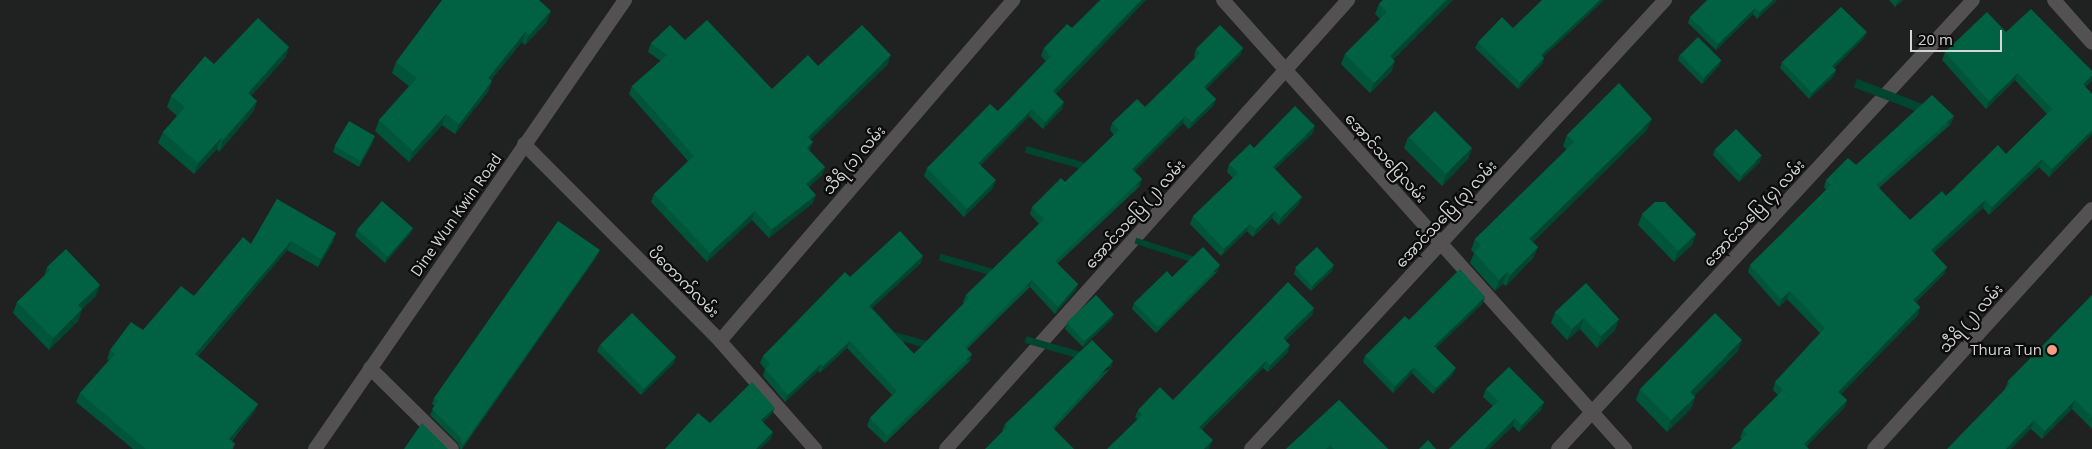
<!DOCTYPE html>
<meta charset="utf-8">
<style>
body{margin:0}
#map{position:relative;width:2092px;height:449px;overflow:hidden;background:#1f2220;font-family:"Open Sans","Noto Sans Myanmar",sans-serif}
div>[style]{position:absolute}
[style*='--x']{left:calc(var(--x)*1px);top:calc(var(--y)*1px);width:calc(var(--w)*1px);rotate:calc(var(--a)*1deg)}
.minor>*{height:14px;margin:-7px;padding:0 7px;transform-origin:7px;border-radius:7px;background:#535151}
.wall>*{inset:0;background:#00543a}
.shaded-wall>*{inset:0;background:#00452f;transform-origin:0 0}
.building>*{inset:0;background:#006243;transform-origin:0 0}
.dots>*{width:14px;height:14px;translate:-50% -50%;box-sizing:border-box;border:2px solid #0a0b0a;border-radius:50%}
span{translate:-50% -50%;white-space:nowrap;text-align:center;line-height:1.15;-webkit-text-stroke:4.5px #0a0b0a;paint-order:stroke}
.street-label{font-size:15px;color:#d4d6d5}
.poi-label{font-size:15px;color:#d4d6d5}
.right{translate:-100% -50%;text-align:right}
.scale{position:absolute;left:1910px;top:30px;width:92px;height:22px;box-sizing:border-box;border:2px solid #d4d6d5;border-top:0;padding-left:6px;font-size:15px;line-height:18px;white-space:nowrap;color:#d4d6d5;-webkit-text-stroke:4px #0a0b0a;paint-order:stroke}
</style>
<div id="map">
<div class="minor">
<i style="--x:1223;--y:0;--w:603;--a:48.16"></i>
<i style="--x:2054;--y:0;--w:57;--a:48.5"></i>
<i style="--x:524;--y:144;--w:278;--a:45.1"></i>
<i style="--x:720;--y:341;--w:144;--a:48.7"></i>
<i style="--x:720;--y:341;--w:450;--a:-49.3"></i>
<i style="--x:370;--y:368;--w:115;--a:44.6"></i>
<i style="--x:315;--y:449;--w:546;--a:-55.38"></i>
<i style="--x:946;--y:449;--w:603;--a:-48.16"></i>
<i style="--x:1251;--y:449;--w:611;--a:-47.32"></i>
<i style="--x:1558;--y:449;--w:611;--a:-47.25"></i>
<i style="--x:1874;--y:449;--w:324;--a:-47.8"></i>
</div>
<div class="wall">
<i style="clip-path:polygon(1100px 0,1146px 0,1056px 94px,1062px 109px,1043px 129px,1029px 116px,981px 165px,993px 188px,964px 217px,924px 176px,927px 168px,998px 111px,1046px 61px,1041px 56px,1044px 48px,1072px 28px)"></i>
<i style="clip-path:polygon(1383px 0,1453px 0,1393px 59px,1392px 71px,1370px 93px,1341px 64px,1345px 54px,1380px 19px,1375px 14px,1379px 4px)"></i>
<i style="clip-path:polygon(1604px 0,1543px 57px,1544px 58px,1542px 64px,1518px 89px,1475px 48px,1478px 42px,1513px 28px)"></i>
<i style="clip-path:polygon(1777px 0,1757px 19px,1753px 14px,1716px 50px,1688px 23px,1690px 17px)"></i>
<i style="clip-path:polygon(1889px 0,1903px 0,1895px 7px)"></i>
<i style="clip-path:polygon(547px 22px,525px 45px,522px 42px,491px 80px,488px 92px,455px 134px,442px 125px,409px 162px,375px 131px,379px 120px,409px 86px,392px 73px,396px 62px)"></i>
<i style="clip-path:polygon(2006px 32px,2092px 81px,2085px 87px,2092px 94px,2092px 134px,2049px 177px,2039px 167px,1989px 215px,1983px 208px,1933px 253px,1947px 267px,1944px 274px,1916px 302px,1920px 307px,1918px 315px,1841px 394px,1847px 400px,1844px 408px,1806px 447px,1742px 439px,1740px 438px,1743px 430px,1778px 395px,1773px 390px,1775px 382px,1820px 333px,1787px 299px,1779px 307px,1748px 272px,1750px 265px,1826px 190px,1824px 187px,1826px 180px,1954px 116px,1951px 124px,1879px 188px,1910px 220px,2006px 154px,2047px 114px,2015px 80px,1986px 109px,1942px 60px,1945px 52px)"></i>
<i style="clip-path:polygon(1864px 38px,1834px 68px,1836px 70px,1834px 76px,1809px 99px,1780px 68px,1782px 62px)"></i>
<i style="clip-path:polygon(685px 40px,772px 89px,818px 66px,888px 64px,810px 140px,809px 151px,825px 167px,822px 175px,809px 187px,813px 203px,769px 238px,752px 220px,707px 262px,651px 202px,654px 194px,688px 161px,629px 94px,632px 86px,661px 61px,648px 52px,651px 43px)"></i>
<i style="clip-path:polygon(289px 47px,285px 58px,251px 96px,257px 101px,253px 112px,219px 152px,217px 149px,194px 174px,158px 143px,163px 132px,177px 116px,167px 107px,171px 96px,214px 64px)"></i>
<i style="clip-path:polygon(1243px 48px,1240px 55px,1206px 89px,1216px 99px,1213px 106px,1189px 129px,1183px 123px,1134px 171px,1142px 179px,1140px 186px,1057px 264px,1078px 284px,1075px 291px,1055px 314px,1030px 287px,967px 349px,972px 354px,970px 361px,885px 443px,867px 426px,870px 418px,892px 395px,847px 348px,820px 373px,818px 371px,785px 402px,763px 376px,765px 369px,760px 363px,763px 356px,850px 277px,921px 263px,872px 308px,914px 354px,964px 303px,963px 302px,966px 295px,1039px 224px,1030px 214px,1032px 207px,1065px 182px,1114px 135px,1110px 130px,1112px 123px,1145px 107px,1196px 58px,1194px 56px,1196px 49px)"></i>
<i style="clip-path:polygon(1680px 54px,1721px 60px,1719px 66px,1702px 84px,1678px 60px)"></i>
<i style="clip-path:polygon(1647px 130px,1533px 242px,1538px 247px,1533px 258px,1506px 286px,1503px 284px,1495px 291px,1470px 263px,1474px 253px,1471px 250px,1475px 239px,1567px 150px,1563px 146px,1567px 135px)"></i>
<i style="clip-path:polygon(1313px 133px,1275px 169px,1299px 204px,1279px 225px,1272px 218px,1253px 237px,1247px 231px,1221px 256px,1190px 224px,1193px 216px,1233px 178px,1227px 172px,1229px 164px,1254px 148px)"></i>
<i style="clip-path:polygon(1408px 137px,1472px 148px,1468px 159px,1442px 186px,1404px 148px)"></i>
<i style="clip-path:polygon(373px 142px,359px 167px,333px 152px,335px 146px)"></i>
<i style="clip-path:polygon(1715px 149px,1760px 162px,1739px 182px,1713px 155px)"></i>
<i style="clip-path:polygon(277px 199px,333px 242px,318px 267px,287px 250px,198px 356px,258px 404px,254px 412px,232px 441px,235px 444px,233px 449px,133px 449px,76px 402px,80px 393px,109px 360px,107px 359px,110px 350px,143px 330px,194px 296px,251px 244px)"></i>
<i style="clip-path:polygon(1642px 214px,1696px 234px,1692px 245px,1674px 262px,1638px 225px)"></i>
<i style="clip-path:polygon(413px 228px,410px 234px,385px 263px,355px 236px,357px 230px)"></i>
<i style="clip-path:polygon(597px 256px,462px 449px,460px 449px,458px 443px,430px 415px,435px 406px,432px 404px,434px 398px)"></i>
<i style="clip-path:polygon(47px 267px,96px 296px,82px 309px,78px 321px,49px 350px,13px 313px,17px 302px,44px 277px)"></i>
<i style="clip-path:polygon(1296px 268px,1332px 271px,1311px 291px,1294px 274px)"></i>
<i style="clip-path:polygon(1218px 271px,1156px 333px,1132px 309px,1134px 303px,1172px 277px)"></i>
<i style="clip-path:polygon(2092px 295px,2092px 429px,2072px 409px,2042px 439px,2031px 429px,2005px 389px,2008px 381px)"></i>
<i style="clip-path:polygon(1483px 303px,1436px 348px,1453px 374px,1433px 394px,1412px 373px,1393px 393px,1363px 362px,1365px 356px,1409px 320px)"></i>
<i style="clip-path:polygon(1314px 308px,1312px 315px,1286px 340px,1288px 352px,1268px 372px,1263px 368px,1202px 429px,1210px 447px,1137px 419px,1135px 417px,1138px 410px,1173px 400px)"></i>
<i style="clip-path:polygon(1555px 312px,1619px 319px,1615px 330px,1597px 348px,1580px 329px,1567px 340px,1551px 323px)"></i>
<i style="clip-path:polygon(1114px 314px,1111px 320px,1083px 347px,1065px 329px,1067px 323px)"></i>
<i style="clip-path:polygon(600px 345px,676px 357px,673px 364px,641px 395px,597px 351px)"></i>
<i style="clip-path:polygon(1738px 351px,1694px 396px,1695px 397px,1691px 409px,1667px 432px,1636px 400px,1640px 389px)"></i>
<i style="clip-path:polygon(1111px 368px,1054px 429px,1002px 431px,1005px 424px)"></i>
<i style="clip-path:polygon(1486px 389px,1544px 402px,1541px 410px,1519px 432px,1513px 426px,1489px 449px,1449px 449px,1493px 406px,1483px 397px)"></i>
<i style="clip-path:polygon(1339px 400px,1388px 449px,1286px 449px)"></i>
</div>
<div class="shaded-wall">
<i style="clip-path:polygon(1141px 0,1146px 0,1051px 99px,1053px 91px)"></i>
<i style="clip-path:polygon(1446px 0,1453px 0,1387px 66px,1390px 56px)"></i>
<i style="clip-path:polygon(1600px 0,1604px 0,1539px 61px,1541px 55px)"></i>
<i style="clip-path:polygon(1773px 0,1777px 0,1757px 19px,1760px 12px)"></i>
<i style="clip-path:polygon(1899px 0,1903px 0,1895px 7px,1898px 1px)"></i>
<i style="clip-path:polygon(1755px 8px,1753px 14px,1716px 50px,1718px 44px)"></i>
<i style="clip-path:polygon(551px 11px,547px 22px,525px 45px,529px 35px)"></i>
<i style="clip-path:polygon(526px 31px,522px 42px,484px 89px,488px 78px)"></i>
<i style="clip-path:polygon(1867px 32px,1864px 38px,1830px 72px,1832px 66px)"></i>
<i style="clip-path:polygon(289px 47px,285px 58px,243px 104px,248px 93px)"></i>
<i style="clip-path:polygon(1243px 48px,1240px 55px,1201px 94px,1204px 87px)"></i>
<i style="clip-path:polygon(891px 55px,888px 64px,805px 145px,808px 137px)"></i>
<i style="clip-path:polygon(1544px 58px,1542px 64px,1518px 89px,1520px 83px)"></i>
<i style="clip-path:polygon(1721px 60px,1719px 66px,1702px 84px,1704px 78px)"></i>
<i style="clip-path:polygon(1395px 61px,1392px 71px,1370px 93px,1374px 83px)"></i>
<i style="clip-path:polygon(1836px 70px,1834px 76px,1809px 99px,1812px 93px)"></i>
<i style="clip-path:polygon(2018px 73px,2015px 80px,1986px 109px,1989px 101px)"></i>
<i style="clip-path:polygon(2092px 76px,2092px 81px,2080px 92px,2083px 84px)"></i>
<i style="clip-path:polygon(492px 81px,488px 92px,455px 134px,459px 124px)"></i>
<i style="clip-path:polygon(1216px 99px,1213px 106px,1189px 129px,1192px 122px)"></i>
<i style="clip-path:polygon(257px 101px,253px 112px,219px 152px,223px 140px)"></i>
<i style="clip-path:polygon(1064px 102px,1062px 109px,1043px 129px,1045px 122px)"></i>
<i style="clip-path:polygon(1032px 109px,1029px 116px,976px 170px,978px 163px)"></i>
<i style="clip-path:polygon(446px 114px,442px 125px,409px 162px,413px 151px)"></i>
<i style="clip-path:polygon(1185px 116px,1183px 123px,1130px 176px,1132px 169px)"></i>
<i style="left:1954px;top:116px;width:9px;height:104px;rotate:111deg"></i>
<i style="clip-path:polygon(1652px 119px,1647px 130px,1525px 250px,1529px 239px)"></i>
<i style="clip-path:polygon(1315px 126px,1313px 133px,1270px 174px,1273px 167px)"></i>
<i style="clip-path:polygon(2092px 130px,2092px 134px,2049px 177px,2052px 169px)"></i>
<i style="clip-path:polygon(375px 136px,373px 142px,359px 167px,362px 160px)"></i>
<i style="clip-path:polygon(221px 138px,217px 149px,194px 174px,198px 163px)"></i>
<i style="clip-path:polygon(813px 142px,810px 150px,804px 156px,807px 148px)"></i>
<i style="clip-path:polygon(1472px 148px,1468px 159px,1442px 186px,1446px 174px)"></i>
<i style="clip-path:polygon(1762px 156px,1760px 162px,1739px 182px,1742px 176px)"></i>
<i style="clip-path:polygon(2042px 159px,2039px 167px,1989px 215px,1992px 207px)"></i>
<i style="clip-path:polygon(825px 167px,822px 175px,803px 193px,806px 184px)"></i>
<i style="left:1142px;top:179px;width:7px;height:120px;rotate:106deg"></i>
<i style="clip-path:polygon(996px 180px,993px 188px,964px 217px,967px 209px)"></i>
<i style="clip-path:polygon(816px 195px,813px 203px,769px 238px,772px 229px)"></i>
<i style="clip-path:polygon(1302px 197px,1299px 204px,1279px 225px,1281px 217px)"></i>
<i style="clip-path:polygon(1985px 200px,1983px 208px,1928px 258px,1931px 250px)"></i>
<i style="clip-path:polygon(755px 211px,752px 220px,707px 262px,710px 253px)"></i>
<i style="clip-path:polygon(1275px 211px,1272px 218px,1253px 237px,1256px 229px)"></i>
<i style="clip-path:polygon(1250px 224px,1247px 231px,1221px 256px,1224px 249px)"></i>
<i style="clip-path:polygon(413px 228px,410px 234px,385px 263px,387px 257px)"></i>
<i style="clip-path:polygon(336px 233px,333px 242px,318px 267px,321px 259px)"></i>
<i style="clip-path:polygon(1696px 234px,1692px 245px,1674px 262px,1678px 251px)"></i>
<i style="clip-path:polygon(291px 241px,287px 250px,192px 362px,195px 354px)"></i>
<i style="clip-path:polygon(1538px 247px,1533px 258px,1506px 286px,1510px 275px)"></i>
<i style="clip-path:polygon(600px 250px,597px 256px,461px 449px,463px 445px)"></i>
<i style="clip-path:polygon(923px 256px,921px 263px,867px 313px,869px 306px)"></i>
<i style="left:1220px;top:265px;width:6px;height:88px;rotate:108deg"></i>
<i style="clip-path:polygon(1334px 265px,1332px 271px,1311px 291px,1313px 285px)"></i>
<i style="clip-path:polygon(1947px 267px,1944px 274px,1910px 307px,1913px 300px)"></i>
<i style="clip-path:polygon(1507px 272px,1503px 284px,1495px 291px,1499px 280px)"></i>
<i style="left:1032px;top:280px;width:7px;height:95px;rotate:106deg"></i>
<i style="clip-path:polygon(1078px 284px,1075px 291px,1055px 314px,1058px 307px)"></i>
<i style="clip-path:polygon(100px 285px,96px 296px,74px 317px,78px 305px)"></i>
<i style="clip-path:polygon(1790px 291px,1787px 299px,1779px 307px,1781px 299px)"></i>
<i style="clip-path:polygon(1485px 297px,1483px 303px,1432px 352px,1434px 346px)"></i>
<i style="clip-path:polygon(1920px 307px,1918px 315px,1835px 400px,1838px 392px)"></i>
<i style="clip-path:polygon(1314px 308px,1312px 315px,1281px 345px,1283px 338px)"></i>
<i style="clip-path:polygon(82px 309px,78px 321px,49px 350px,53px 338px)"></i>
<i style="clip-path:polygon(1114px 314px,1111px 320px,1083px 347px,1085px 341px)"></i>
<i style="clip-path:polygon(1584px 318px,1580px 329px,1567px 340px,1572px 329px)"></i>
<i style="clip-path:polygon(1619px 319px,1615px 330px,1597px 348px,1601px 336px)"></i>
<i style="clip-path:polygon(1742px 340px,1738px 351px,1686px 404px,1690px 392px)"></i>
<i style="clip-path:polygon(850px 341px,847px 348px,820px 373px,823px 366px)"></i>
<i style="clip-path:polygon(1290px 345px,1288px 352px,1268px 372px,1270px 365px)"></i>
<i style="left:972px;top:354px;width:7px;height:118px;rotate:106deg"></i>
<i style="clip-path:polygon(676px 357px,673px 364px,641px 395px,644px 389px)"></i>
<i style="left:1113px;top:361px;width:7px;height:90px;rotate:106deg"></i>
<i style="clip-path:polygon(1266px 361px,1263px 368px,1197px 434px,1199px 427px)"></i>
<i style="clip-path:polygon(821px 364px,818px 371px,785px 402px,788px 395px)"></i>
<i style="clip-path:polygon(1414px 367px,1412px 373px,1393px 393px,1395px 386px)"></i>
<i style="clip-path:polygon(1456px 368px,1453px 374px,1433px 394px,1436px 388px)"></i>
<i style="clip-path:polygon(1695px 397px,1691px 409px,1667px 432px,1671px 420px)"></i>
<i style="clip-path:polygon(1847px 400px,1844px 408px,1804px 449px,1804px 444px)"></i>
<i style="clip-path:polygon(2075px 400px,2072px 409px,2042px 439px,2045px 431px)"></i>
<i style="clip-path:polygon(1544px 402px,1541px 410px,1519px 432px,1522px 425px)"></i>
<i style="clip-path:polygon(258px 404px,254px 412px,226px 447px,229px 439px)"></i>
<i style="clip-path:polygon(775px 408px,772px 414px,759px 426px,761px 420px)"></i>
<i style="clip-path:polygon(1515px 418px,1513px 426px,1489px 449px,1484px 449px)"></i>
<i style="clip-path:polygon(2034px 420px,2031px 429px,2011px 449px,2006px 449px)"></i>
<i style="clip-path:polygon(773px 432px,771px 439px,760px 449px,756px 449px)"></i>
<i style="clip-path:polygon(1213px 440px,1210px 447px,1209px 449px,1204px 449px)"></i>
</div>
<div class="building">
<i style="clip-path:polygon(442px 0,539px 0,551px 11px,529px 35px,526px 31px,488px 78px,492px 81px,459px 124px,446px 114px,413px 151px,379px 120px,417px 78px,396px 62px)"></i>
<i style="clip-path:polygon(1101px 0,1141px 0,1053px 91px,1064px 102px,1045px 122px,1032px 109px,978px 163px,996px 180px,967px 209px,927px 168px,990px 104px,998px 111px,1051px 56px,1044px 48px,1067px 24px,1072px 28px)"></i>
<i style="clip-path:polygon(1383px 0,1446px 0,1390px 56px,1395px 61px,1374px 83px,1345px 54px,1387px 12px,1379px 4px)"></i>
<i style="clip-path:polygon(1542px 0,1600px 0,1541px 55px,1544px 58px,1520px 83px,1478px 42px,1502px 17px,1513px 28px)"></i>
<i style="clip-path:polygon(1707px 0,1773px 0,1760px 12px,1755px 8px,1718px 44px,1690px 17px)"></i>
<i style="clip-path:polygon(1841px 7px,1867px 32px,1832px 66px,1836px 70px,1812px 93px,1782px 62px)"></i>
<i style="clip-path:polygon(2031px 9px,2092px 71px,2092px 76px,2083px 84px,2092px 94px,2092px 130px,2052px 169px,2042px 159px,1992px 207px,1985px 200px,1931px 250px,1947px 267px,1913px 300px,1920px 307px,1838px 392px,1847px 400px,1804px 444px,1809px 449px,1731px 449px,1747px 434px,1743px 430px,1783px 390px,1775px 382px,1825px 328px,1790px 291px,1781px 299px,1750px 265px,1831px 185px,1826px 180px,1848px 158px,1856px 165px,1932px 95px,1954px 116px,1876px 185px,1910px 220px,1942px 191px,1946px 196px,1998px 145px,2006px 154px,2052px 109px,2018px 73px,1989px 101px,1945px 52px,1987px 12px,2006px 32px)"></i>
<i style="clip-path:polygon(258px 18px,289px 47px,248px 93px,257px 101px,223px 140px,221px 138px,198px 163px,163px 132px,185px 107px,171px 96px,205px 56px,214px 64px)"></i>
<i style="clip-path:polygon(707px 20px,772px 89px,808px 55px,818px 66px,862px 25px,891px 55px,808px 137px,813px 142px,807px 148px,825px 167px,806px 184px,816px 195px,772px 229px,755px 211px,710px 253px,654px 194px,694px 156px,632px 86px,667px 55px,651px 43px,670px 25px,685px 40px)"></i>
<i style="clip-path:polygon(1220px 25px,1243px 48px,1204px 87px,1216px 99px,1192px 122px,1185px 116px,1132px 169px,1142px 179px,1055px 261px,1078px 284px,1058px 307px,1032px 280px,965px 347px,972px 354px,887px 436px,870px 418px,897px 391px,850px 341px,823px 366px,821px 364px,788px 395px,765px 369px,770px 364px,763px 356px,845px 272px,850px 277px,900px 231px,923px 256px,869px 306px,914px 354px,969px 298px,966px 295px,1044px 219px,1032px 207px,1061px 178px,1065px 182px,1119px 130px,1112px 123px,1137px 99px,1145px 107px,1200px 53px,1196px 49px)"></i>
<i style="left:1698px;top:37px;width:33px;height:25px;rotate:45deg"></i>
<i style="clip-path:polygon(1619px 83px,1652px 119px,1529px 239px,1538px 247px,1510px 275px,1507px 272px,1499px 280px,1474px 252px,1481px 245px,1475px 239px,1574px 142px,1567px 135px)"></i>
<i style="clip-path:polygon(1295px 106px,1315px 126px,1273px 167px,1302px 197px,1281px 217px,1275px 211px,1256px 229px,1250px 224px,1224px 249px,1193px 216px,1238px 173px,1229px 164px,1250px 144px,1254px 148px)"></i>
<i style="left:1435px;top:111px;width:52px;height:37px;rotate:45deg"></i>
<i style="left:349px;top:121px;width:30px;height:29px;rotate:30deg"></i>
<i style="left:1736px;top:129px;width:37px;height:29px;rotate:46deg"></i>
<i style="clip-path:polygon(277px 199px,336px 233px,321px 259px,291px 241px,195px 354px,258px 404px,229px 439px,235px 444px,231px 449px,146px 449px,80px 393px,115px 354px,110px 350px,131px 322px,143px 330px,181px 286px,194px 296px,243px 237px,251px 244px)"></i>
<i style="left:382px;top:201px;width:41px;height:38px;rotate:41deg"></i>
<i style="clip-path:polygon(1655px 202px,1665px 202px,1696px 234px,1678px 251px,1642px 214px)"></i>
<i style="clip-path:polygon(558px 221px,600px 250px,463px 445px,460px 437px,432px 409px,438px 401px,434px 398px)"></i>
<i style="clip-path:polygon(1203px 247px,1220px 265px,1158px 327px,1134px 303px,1167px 271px,1172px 277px)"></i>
<i style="left:1317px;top:247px;width:25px;height:30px;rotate:47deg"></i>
<i style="clip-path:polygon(66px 249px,100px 285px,78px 305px,82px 309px,53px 338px,17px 302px,50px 270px,47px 267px)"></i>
<i style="clip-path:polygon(1460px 269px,1485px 297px,1434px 346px,1456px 368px,1436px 388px,1414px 367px,1395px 386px,1365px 356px,1405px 316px,1409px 320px)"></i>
<i style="clip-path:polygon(1288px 282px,1314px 308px,1283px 338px,1290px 345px,1270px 365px,1266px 361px,1199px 427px,1213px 440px,1204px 449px,1107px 449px,1142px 415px,1138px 410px,1160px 387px,1173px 400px)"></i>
<i style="clip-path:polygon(1586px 283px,1619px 319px,1601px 336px,1584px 318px,1572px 329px,1555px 312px)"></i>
<i style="left:1096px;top:295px;width:26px;height:40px;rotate:47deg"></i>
<i style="clip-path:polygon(2092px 295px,2092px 417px,2075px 400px,2045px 431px,2034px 420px,2006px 449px,1947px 449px,2010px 384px,2008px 381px)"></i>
<i style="left:632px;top:313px;width:62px;height:45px;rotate:45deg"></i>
<i style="clip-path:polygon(1715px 313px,1742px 340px,1690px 392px,1695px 397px,1671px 420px,1640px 389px)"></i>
<i style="clip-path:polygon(1092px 340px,1113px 361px,1052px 427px,1074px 449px,985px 449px,1007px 427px,1005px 424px)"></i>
<i style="clip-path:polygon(1509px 367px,1544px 402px,1522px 425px,1515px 418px,1484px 449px,1449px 449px,1498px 401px,1486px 389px)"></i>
<i style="clip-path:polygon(752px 382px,775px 408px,761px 420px,773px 432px,756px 449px,665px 449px,698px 413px,710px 423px)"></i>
<i style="clip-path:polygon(1339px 400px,1388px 449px,1334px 449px,1330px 445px,1326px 449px,1286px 449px)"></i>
<i style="clip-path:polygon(422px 423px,448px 449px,404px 449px)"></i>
<i style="clip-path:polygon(1428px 440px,1436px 449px,1419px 449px)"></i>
</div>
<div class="dots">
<i style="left:2052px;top:350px;background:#f39f85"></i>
</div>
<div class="street-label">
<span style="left:1386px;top:158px;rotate:48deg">အောင်သပြေလမ်း</span>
<span style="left:854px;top:160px;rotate:-49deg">သီရိ (၁) လမ်း</span>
<span style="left:1754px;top:213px;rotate:-47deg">အောင်သပြေ (၄) လမ်း</span>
<span style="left:1135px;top:214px;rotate:-48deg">အောင်သပြေ (၂) လမ်း</span>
<span style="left:1446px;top:214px;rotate:-47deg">အောင်သပြေ (၃) လမ်း</span>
<span style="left:456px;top:215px;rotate:-55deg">Dine Wun Kwin Road</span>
<span style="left:684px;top:282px;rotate:45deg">ပိတောက်လမ်း</span>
<span style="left:1971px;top:318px;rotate:-48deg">သီရိ (၂) လမ်း</span>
</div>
<div class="poi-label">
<span class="right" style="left:2042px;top:350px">Thura Tun</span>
</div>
<div class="scale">20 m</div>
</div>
